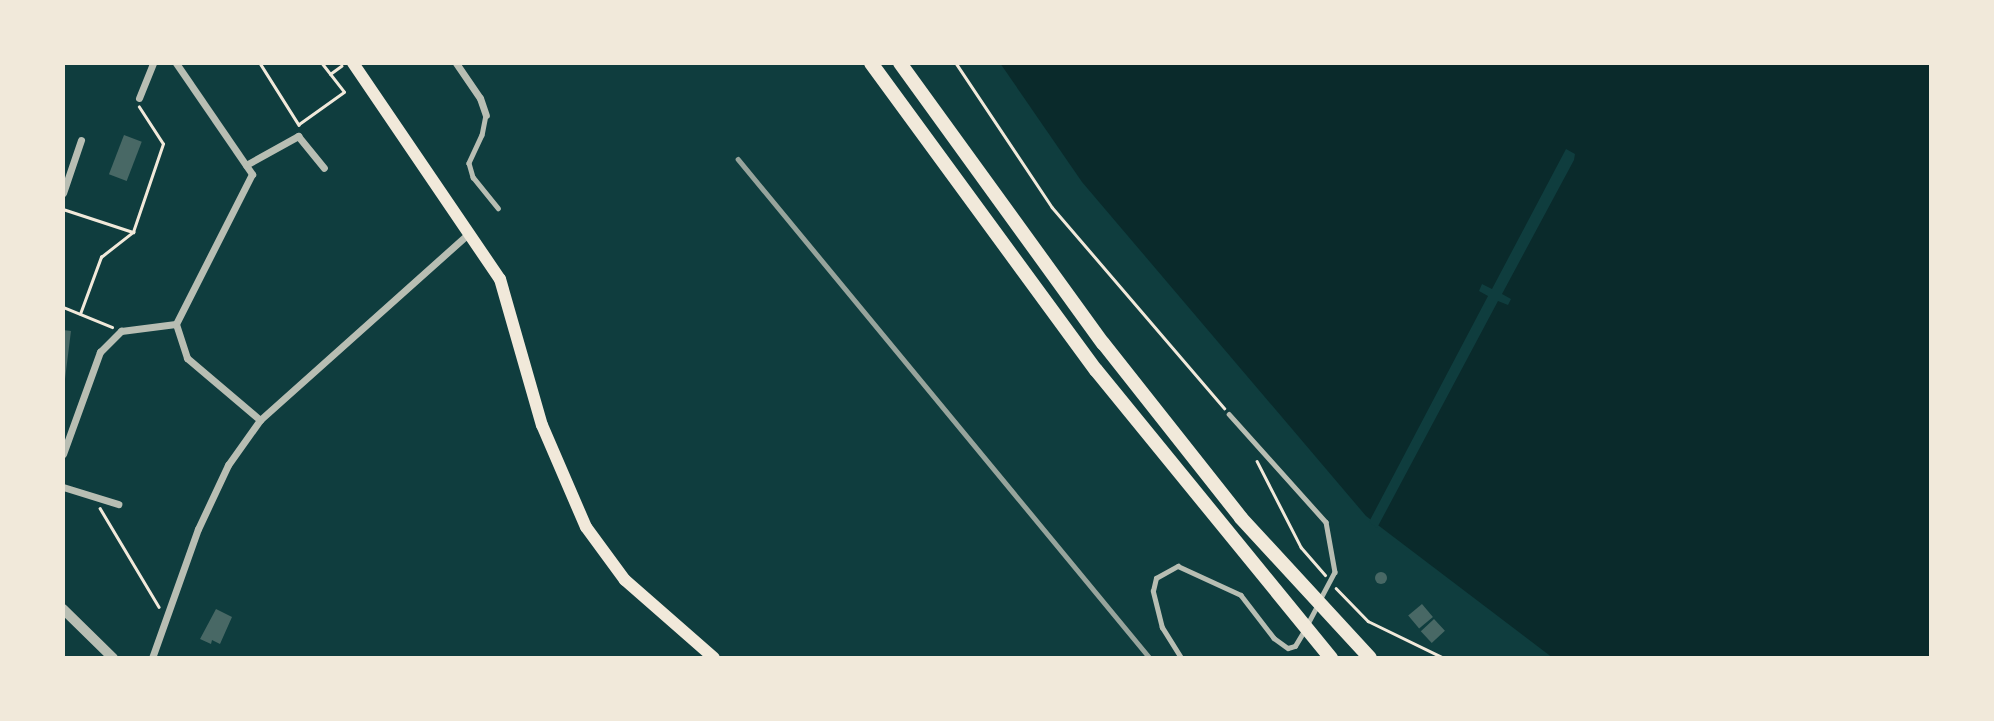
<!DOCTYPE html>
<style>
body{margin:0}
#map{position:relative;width:1994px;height:721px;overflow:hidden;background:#0f3d3e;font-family:Inter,sans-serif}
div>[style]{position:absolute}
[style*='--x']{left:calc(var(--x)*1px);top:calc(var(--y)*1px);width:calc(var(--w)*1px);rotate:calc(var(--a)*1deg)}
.water>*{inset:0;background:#0a2a2b}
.pier>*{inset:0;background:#0f3d3e}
.building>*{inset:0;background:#486865;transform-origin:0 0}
.round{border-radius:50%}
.path>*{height:2.5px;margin:-1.25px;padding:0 1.25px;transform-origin:1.25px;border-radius:1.25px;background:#f1e9da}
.service>*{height:4.5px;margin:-2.25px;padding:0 2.25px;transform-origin:2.25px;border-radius:2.25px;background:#b8beb3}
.minor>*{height:7px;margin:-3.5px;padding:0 3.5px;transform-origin:3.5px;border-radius:3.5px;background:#b8beb3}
.tertiary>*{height:10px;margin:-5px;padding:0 5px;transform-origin:5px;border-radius:5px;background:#b8beb3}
.primary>*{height:12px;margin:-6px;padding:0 6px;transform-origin:6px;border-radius:6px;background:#f1e9da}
.trunk>*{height:14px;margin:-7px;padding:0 7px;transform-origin:7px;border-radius:7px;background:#f1e9da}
.rail>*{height:4.5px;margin:-2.25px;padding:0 2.25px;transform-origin:2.25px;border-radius:2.25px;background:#97a49c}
span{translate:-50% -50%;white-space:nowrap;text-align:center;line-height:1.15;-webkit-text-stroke:7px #f1e9da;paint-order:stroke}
.frame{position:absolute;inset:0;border:65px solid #f1e9da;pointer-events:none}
</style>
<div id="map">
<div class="water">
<i style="clip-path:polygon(1000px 63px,1931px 63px,1931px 658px,1553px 658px,1366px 516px,1082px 182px)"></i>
</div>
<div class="pier">
<i style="clip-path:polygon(1566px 149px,1575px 154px,1574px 160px,1502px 294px,1511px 299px,1508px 305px,1498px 301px,1377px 528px,1369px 522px,1488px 296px,1479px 291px,1482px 284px,1492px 289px)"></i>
</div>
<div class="building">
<i style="left:124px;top:135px;width:19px;height:42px;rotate:21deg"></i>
<i style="clip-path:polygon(63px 330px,71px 331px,65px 379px,63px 379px)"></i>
<i class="round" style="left:1375px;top:572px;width:12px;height:12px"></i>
<i style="left:1422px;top:604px;width:17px;height:18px;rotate:50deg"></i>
<i style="clip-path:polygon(216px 609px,232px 617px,220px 644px,212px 640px,211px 644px,200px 639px)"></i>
<i style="left:1434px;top:619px;width:16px;height:18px;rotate:47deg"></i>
</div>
<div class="path">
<i style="--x:260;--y:63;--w:73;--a:57.8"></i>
<i style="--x:956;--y:63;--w:173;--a:56.3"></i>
<i style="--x:1052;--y:207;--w:265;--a:49.4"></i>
<i style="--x:330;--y:74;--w:14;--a:-36"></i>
<i style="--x:299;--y:124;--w:55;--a:-35.4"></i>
<i style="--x:344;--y:92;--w:37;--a:-128"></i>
<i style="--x:63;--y:209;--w:74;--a:18.2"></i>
<i style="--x:63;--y:307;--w:53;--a:22.2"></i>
<i style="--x:80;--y:314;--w:61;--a:-69.8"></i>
<i style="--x:101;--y:257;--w:41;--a:-38"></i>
<i style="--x:133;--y:232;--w:93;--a:-71.2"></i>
<i style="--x:163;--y:144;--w:44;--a:-123"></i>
<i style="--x:1257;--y:461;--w:97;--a:62.9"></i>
<i style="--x:1301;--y:547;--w:37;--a:49"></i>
<i style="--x:100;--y:508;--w:115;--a:59.2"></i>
<i style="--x:1336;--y:588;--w:46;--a:45.9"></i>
<i style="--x:1368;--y:621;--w:85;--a:26"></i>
</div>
<div class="service">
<i style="--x:486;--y:115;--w:20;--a:101"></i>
<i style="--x:482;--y:135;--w:31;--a:115"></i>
<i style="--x:469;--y:163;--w:15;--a:74"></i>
<i style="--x:473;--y:177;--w:40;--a:51"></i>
<i style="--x:1229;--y:414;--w:145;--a:48.1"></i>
<i style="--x:1326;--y:522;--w:51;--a:79.8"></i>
<i style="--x:1335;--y:572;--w:30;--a:118"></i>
<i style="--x:1308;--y:623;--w:19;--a:-62"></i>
<i style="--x:1181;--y:658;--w:36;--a:-122"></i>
<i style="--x:1162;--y:628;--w:38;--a:-104"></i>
<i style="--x:1153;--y:591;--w:13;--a:-77"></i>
<i style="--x:1156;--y:578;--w:25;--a:-29"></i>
<i style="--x:1178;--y:566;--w:69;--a:24.7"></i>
<i style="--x:1241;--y:595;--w:54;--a:52.5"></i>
<i style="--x:1274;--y:638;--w:17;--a:36"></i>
<i style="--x:1288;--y:648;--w:7;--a:-16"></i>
<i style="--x:1295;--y:646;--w:17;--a:-59"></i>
</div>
<div class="minor">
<i style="--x:176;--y:63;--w:135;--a:55.6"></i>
<i style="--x:252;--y:174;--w:168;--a:116.9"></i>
<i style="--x:176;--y:324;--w:36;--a:72"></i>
<i style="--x:187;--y:358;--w:96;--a:40.3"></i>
<i style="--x:456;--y:63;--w:42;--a:55.6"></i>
<i style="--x:480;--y:98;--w:18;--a:71"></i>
<i style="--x:139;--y:98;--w:38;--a:-68"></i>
<i style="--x:246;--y:165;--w:60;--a:-29.1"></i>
<i style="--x:298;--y:136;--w:41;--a:50.9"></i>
<i style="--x:63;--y:193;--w:56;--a:-71.2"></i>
<i style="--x:63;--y:454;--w:109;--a:-70.1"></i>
<i style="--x:100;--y:352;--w:30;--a:-45"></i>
<i style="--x:121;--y:331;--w:55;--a:-7.3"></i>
<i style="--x:63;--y:487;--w:58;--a:17.2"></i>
<i style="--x:152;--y:658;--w:137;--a:-70.4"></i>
<i style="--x:198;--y:529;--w:71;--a:-64.9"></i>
<i style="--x:228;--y:465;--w:55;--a:-54.6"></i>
<i style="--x:260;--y:420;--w:280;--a:-41.8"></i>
</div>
<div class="tertiary">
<i style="--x:63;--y:609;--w:70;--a:44.4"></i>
</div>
<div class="primary">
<i style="--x:353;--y:63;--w:261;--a:55.8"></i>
<i style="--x:500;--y:279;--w:152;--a:74"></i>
<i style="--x:542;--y:425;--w:111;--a:66.7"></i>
<i style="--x:586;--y:527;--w:66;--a:53.7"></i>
<i style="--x:625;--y:580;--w:118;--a:41.2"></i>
</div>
<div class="trunk">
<i style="--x:871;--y:63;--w:381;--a:53.8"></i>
<i style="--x:1096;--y:370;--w:372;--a:50.8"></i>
<i style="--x:900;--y:63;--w:346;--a:54.1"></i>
<i style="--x:1103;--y:343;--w:223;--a:51.7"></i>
<i style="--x:1241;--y:518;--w:190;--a:47.3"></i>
</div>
<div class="rail">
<i style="--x:738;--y:159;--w:647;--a:50.46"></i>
</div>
<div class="frame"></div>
</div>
